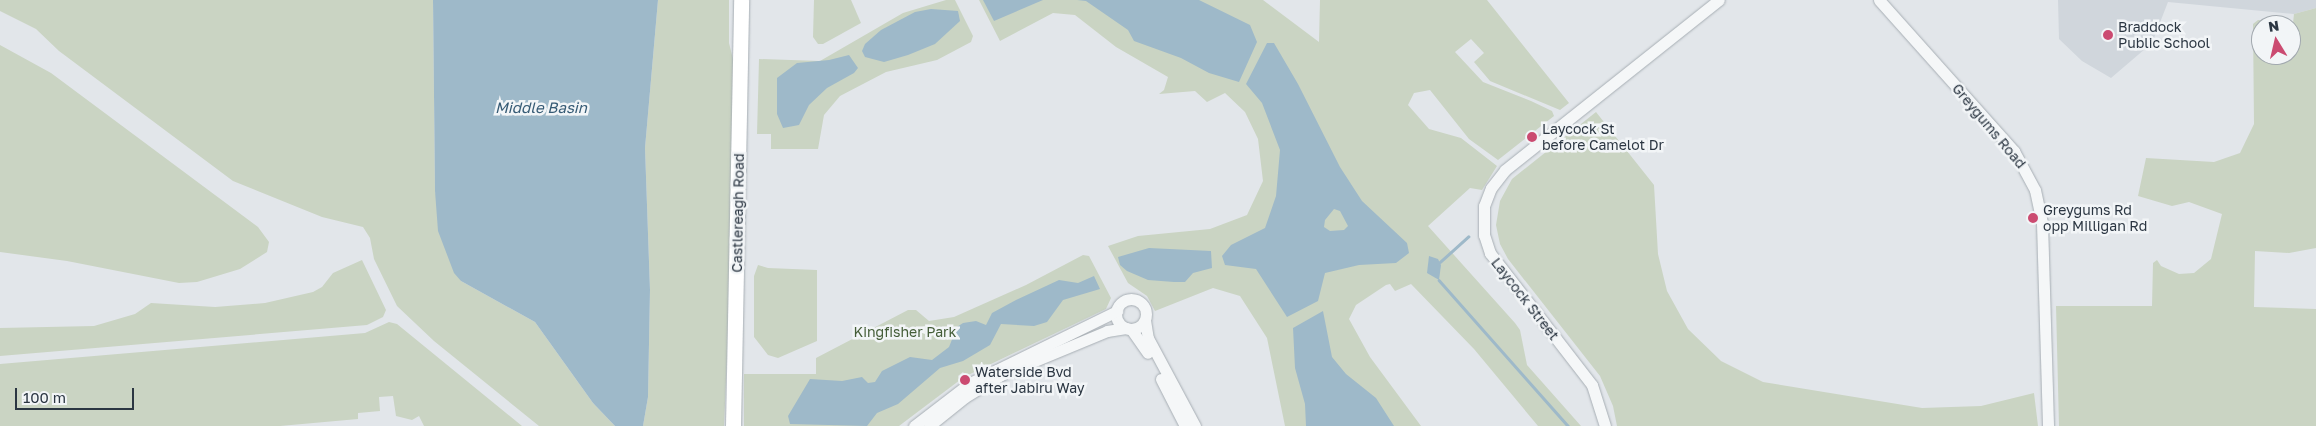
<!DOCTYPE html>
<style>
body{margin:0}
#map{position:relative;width:2316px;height:426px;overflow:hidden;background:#e2e6ea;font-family:"Golos Text",sans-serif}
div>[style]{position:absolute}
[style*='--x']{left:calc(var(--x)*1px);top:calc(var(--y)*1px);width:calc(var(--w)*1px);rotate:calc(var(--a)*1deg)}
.built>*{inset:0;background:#d0d6dc}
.green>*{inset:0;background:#cad4c3}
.water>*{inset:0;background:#9eb9c9}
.stream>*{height:2.5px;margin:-1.25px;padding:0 1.25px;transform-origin:1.25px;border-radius:1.25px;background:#9eb9c9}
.roads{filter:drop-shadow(0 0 1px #a7aeb4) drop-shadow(0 0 1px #a7aeb4)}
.minor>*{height:11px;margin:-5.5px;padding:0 5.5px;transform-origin:5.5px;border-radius:5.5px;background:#f5f7f8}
.minor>.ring{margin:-5.5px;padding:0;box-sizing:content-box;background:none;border:11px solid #f5f7f8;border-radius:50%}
.major>*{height:15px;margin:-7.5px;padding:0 7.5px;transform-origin:7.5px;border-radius:7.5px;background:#fff}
.dots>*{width:14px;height:14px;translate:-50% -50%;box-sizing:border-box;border:2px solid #f2f5f7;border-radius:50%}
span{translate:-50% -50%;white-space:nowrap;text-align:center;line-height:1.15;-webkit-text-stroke:5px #f2f5f7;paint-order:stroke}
.poi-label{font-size:14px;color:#2b3642}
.left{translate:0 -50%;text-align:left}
.street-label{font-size:14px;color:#2b3642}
.park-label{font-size:14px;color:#445d38}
.water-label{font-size:15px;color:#365b75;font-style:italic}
.north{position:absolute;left:2251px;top:15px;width:50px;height:50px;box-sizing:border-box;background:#f2f5f7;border:1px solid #a2a9af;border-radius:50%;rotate:351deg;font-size:14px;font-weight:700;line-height:20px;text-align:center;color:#2b3642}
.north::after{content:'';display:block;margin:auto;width:18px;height:22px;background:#cb4b71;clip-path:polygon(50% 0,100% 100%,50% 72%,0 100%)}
.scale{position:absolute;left:15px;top:388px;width:119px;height:22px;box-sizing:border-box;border:2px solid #2b3642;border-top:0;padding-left:6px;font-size:15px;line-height:18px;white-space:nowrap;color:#2b3642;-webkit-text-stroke:4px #f2f5f7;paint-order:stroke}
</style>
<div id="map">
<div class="built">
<i style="clip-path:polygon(2058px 0,2316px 0,2316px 8px,2294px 14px,2168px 2px,2152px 43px,2111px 78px,2082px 61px,2059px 39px)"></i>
</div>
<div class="green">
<i style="clip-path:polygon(0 0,433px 0,435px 191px,461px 281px,535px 322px,593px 403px,615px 426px,539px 426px,434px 341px,397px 306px,374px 259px,370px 238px,363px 227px,322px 217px,233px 181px,59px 51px,36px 29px,0 11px)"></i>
<i style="clip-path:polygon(658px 0,729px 0,729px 43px,733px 59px,731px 266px,724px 426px,643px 426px,648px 397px,650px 290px,645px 148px)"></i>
<i style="clip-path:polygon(814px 0,851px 0,861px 23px,823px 44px,818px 44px,813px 37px)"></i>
<i style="clip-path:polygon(946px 0,955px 0,973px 36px,971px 42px,937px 60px,886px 72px,840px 96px,824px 115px,818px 149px,771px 149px,771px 134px,757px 134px,759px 59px,820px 61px,903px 13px)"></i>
<i style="clip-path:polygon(979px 0,1263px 0,1319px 42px,1320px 0,1487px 0,1569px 103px,1560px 110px,1490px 81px,1474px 62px,1484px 53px,1471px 39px,1455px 52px,1483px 82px,1531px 101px,1552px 111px,1554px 116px,1498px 160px,1469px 139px,1430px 90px,1414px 93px,1408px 105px,1429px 129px,1461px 138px,1497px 166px,1482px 190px,1470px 188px,1428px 226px,1515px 323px,1520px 330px,1527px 365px,1581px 426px,1538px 426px,1474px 349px,1411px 284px,1395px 291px,1390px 284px,1386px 285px,1356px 305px,1349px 319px,1370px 357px,1421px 426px,1285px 426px,1267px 338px,1240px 296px,1213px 288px,1155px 311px,1147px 296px,1128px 283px,1108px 246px,1138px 236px,1210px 229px,1247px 215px,1263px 181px,1258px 139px,1245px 112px,1225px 93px,1207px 102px,1195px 91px,1159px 94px,1164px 90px,1168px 77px,1116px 47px,1075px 15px,1053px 13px,1000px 41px)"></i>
<i style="clip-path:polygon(evenodd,2316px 8px,2316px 248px,2289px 253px,2255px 251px,2254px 307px,2316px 309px,2316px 426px,2059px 426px,2056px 306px,2152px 306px,2153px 263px,2157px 260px,2161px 266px,2179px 274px,2194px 273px,2211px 259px,2222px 214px,2189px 202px,2172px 206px,2138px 196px,2146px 158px,2214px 162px,2240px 153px,2254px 124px,2253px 24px,2258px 20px,2293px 23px,2294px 14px,2316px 8px,2261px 25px,2291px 25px,2291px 55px,2261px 55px,2261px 25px)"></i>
<i style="clip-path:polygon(0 45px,51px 73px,258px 227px,269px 242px,267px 252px,240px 269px,197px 282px,179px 283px,67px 261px,0 252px)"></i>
<i style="clip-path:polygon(1596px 112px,1654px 185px,1658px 254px,1667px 291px,1688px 329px,1721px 361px,1763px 382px,1922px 408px,1981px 406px,2034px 393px,2038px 426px,1617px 426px,1613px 406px,1600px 376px,1508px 259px,1500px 244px,1496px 225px,1500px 201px,1512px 179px)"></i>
<i style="clip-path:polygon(1083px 255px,1089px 256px,1111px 298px,1106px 309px,966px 376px,963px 372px,958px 376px,960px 380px,899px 426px,744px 426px,744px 374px,816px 374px,816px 358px,908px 310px,916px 310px,929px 321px,954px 317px,1026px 285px)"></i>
<i style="clip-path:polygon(362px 260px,386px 310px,383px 317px,367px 325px,0 356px,0 328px,94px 326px,135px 314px,151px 303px,215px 307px,265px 303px,313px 292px,322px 287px,333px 273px)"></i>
<i style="clip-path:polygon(758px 265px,768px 268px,817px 270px,817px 341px,778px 358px,768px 355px,754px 337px,754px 276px)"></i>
<i style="clip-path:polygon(389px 322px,397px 324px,522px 426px,424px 426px,419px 416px,412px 420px,396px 416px,393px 396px,379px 397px,380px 411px,358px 413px,358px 419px,280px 426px,0 426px,0 364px,365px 333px)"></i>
</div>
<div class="water">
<i style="clip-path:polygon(433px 0,658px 0,645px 148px,650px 290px,648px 397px,643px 426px,615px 426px,593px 403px,535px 322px,461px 281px,454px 273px,438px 231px,435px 191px)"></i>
<i style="clip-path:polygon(983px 0,1043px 0,994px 21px)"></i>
<i style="clip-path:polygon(1077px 0,1199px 0,1250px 25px,1257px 42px,1239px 82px,1209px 73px,1181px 58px,1134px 41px,1128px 30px,1086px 1px)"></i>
<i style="clip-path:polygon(931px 9px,958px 11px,960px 21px,935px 44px,908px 55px,884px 62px,865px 57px,862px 51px,865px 44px,881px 30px,915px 12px)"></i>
<i style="clip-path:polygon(evenodd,1267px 43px,1274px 43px,1298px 84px,1340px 167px,1362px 201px,1407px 243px,1409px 253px,1396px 263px,1359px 265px,1325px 273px,1318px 301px,1287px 317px,1256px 269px,1225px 265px,1222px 256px,1231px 245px,1265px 228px,1276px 196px,1280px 150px,1262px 103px,1246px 84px,1267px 43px,1334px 209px,1340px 211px,1348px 226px,1344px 230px,1330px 231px,1324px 227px,1325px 220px,1334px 209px)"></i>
<i style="clip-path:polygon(849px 55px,858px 68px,854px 73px,827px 88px,809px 105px,799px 125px,783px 128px,777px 114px,777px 78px,797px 63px,829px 60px)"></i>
<i style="clip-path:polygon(1149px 248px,1211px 251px,1212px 268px,1193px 273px,1185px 282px,1174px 282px,1148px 280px,1127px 271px,1120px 265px,1118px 257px)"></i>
<i style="clip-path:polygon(1429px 256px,1438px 259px,1441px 265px,1439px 280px,1427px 273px)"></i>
<i style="clip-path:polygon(1094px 276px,1100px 289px,1063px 300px,1047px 322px,1034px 326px,1001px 324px,990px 345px,963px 361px,940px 368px,898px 404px,877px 413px,867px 426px,790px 424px,788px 416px,810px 379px,842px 381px,862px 377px,868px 383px,875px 382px,882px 371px,910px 357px,932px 360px,949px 347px,957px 327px,963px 323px,976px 321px,986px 325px,992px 313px,1016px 300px,1059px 280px,1078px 283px)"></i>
<i style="clip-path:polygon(1323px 311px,1332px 357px,1346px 374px,1376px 398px,1394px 426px,1306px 426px,1305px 404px,1295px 368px,1293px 328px)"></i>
</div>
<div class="stream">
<i style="--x:1440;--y:262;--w:38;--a:-42"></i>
<i style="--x:1439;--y:280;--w:195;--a:48.5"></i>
</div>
<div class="roads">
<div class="minor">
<i style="--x:1879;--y:0;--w:203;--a:48.2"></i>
<i style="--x:2014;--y:151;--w:44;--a:61.7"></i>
<i style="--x:2035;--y:190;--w:34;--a:78"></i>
<i style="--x:2042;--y:223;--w:203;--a:88.3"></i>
<i class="ring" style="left:1116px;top:299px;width:19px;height:19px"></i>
<i style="--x:1145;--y:320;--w:18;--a:81"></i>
<i style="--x:1148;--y:338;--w:100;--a:61.9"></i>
<i style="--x:1131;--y:329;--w:29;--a:55"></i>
<i style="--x:1161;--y:379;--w:53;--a:62.9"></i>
<i style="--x:914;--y:426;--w:71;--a:-37.5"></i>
<i style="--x:970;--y:383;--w:164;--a:-26.1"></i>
<i style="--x:929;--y:426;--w:46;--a:-38.9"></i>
<i style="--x:965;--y:397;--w:42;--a:-31.4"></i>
<i style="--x:1001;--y:375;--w:115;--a:-22.5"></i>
<i style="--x:1107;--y:331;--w:19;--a:-9"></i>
<i style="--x:1605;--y:426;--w:43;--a:-107.6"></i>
<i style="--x:1592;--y:385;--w:167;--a:-127.7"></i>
<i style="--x:1490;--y:253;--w:19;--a:-108"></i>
<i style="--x:1484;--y:235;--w:29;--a:-90"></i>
<i style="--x:1484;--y:206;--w:19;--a:-69"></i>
<i style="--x:1491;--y:188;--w:23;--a:-52"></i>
<i style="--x:1505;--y:170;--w:273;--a:-38.5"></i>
</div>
<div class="major">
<i style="--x:733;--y:426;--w:426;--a:-88.9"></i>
</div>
</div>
<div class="dots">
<i style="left:2108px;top:35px;background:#cb4b71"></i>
<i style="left:1532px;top:137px;background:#cb4b71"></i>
<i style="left:2033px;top:218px;background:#cb4b71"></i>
<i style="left:965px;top:380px;background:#cb4b71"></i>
</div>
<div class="poi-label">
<span class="left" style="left:2118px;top:35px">Braddock<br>Public School</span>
<span class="left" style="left:1542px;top:137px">Laycock St<br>before Camelot Dr</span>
<span class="left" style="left:2043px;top:218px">Greygums Rd<br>opp Milligan Rd</span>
<span class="left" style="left:975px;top:380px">Waterside Bvd<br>after Jabiru Way</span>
</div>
<div class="street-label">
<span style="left:1989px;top:126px;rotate:50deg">Greygums Road</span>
<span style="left:738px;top:213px;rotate:-89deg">Castlereagh Road</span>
<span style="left:1525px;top:299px;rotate:52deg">Laycock Street</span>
</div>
<div class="park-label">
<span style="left:905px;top:332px">Kingfisher Park</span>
</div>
<div class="water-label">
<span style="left:541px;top:108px">Middle Basin</span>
</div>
<div class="north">N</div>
<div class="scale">100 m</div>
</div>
